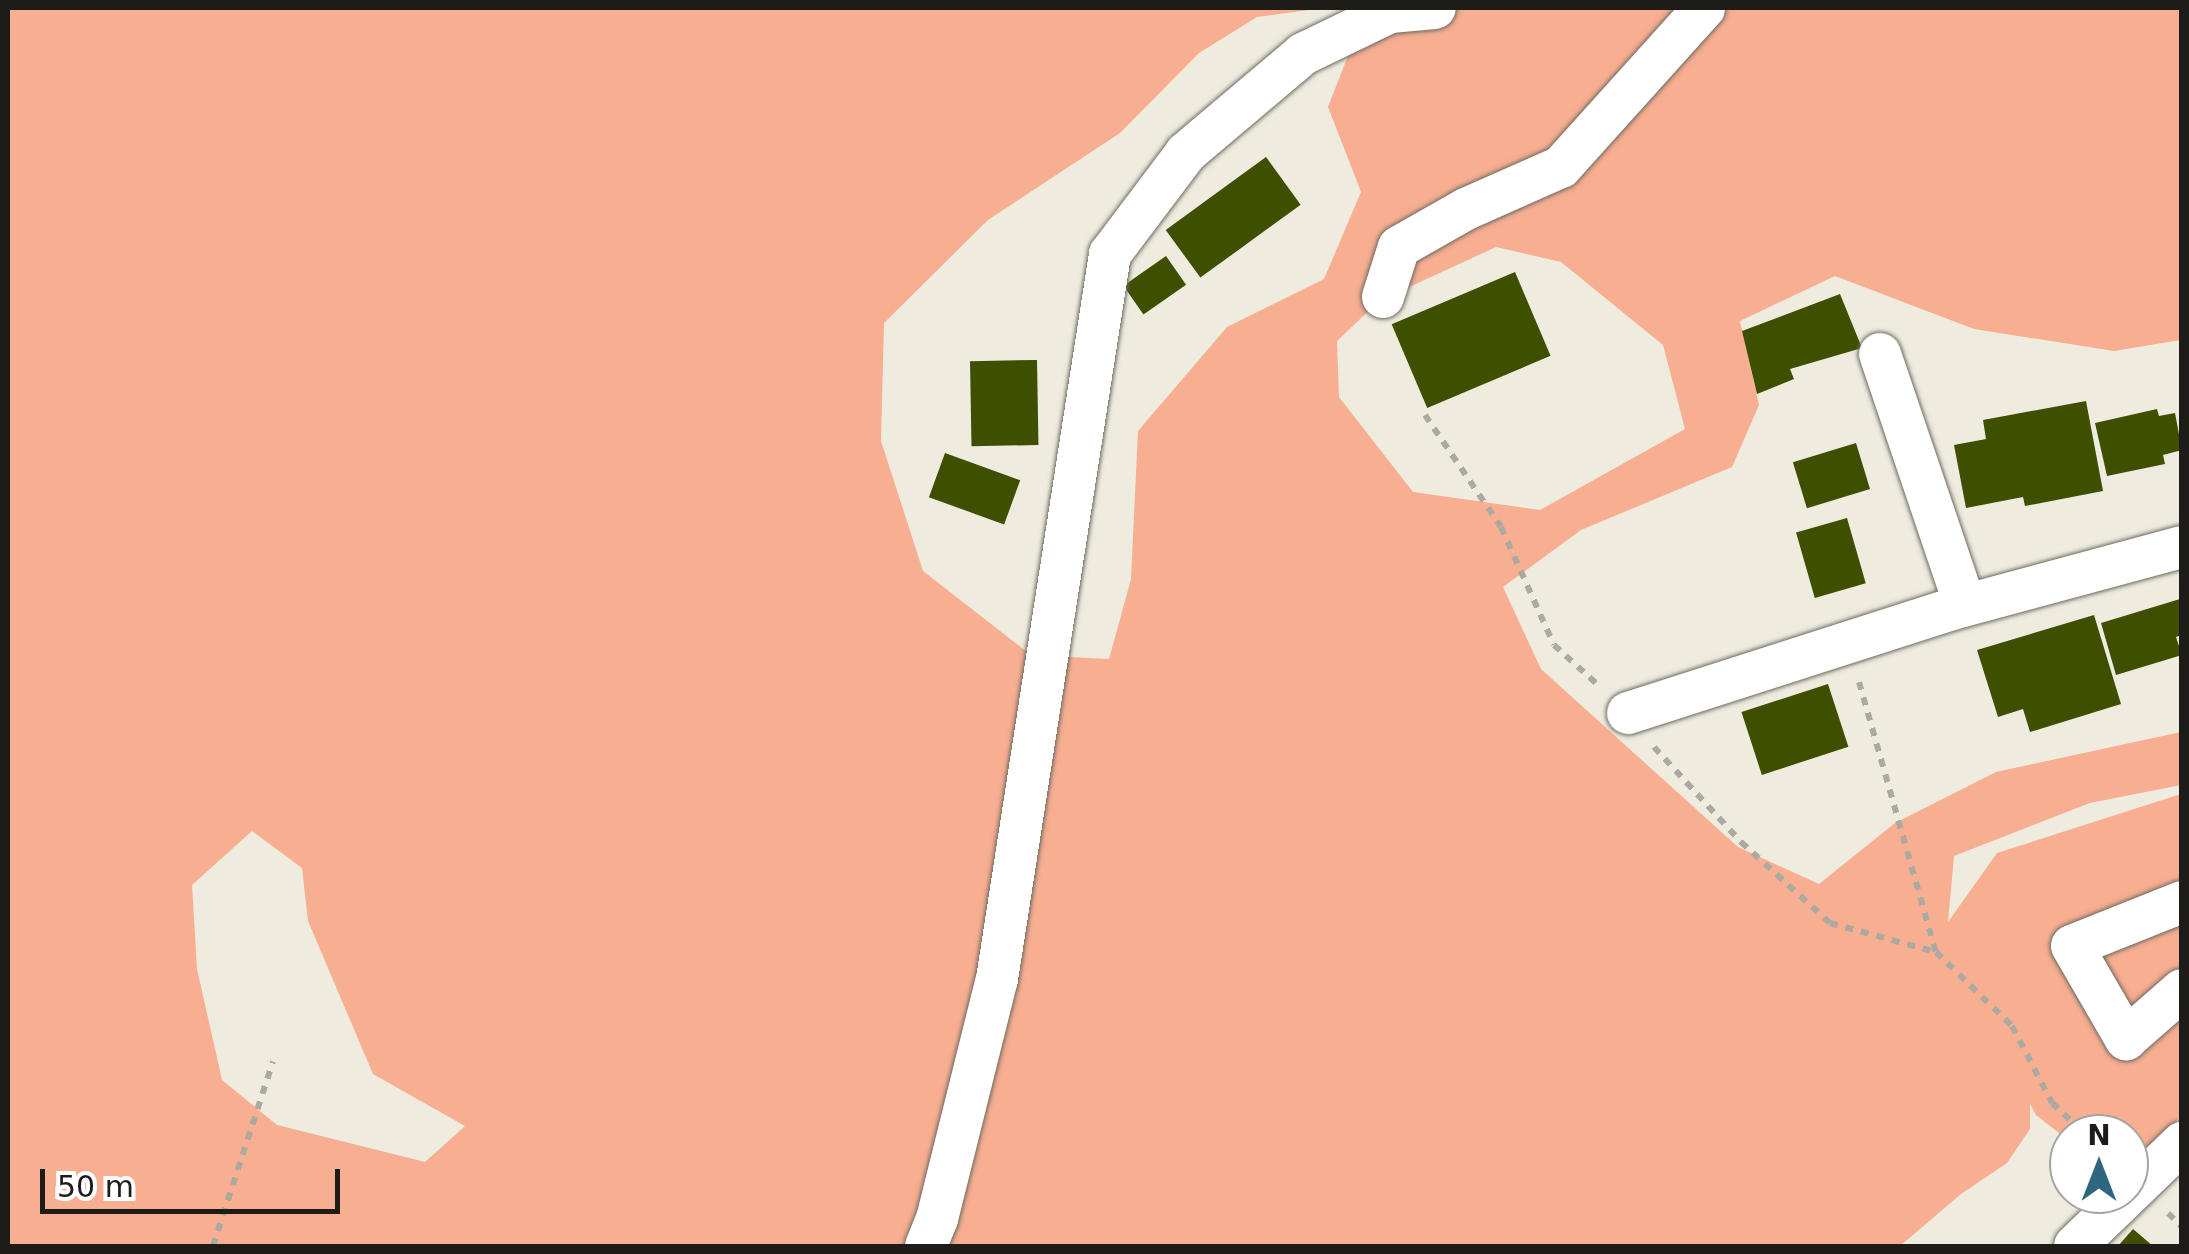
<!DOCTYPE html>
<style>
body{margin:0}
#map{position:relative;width:2189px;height:1254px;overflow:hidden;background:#efecdf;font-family:"DejaVu Sans",sans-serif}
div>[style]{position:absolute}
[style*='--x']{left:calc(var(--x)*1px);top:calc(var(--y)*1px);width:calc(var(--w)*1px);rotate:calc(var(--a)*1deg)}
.green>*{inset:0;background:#f7ae91}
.building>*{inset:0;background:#3e4f00;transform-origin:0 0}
.path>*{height:6px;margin-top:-3px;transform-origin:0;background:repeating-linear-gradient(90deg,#acaaa0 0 8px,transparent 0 16px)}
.roads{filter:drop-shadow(0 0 2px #6d6a60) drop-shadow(0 0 2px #6d6a60)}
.minor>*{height:42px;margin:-21px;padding:0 21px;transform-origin:21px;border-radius:21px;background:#fff}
span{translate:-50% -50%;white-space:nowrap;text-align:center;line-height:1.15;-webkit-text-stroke:10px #fff;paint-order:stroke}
.frame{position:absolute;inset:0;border:10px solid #1e1c18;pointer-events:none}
.north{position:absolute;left:2049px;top:1114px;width:100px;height:100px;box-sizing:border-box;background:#fff;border:2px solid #a5a4a3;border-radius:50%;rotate:0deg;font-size:28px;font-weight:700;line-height:40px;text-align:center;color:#1e1c18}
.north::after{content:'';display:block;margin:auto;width:35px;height:45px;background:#2c677f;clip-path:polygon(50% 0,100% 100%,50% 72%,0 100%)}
.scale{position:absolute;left:40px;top:1169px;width:300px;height:45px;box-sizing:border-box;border:5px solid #1e1c18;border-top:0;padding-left:12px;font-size:30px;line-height:35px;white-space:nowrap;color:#1e1c18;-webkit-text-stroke:8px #fff;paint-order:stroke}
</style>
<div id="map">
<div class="green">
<i style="clip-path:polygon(evenodd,8px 8px,1324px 8px,1257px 17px,1199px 53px,1120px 133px,988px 220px,884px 323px,881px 441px,923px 571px,1031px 655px,1109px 659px,1131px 579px,1138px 431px,1227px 327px,1324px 279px,1361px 192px,1328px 107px,1365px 12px,1347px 8px,2181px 8px,2181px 340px,2114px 351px,1974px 329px,1835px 276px,1740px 321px,1759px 405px,1732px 467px,1581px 530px,1503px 587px,1541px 669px,1738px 847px,1819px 884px,1895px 823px,1996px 772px,2181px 732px,2181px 785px,2090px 803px,1954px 856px,1948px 922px,1997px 853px,2181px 794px,2181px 1116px,2129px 1170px,2129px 1134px,2069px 1134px,2069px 1141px,2036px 1115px,2030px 1104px,2030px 1129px,2007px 1163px,1961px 1194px,1900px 1246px,8px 1246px,8px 8px,1496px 247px,1561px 262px,1663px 345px,1685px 429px,1540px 510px,1413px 492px,1339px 397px,1337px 341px,1379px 301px,1496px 247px,8px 8px,252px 831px,302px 868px,308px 921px,373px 1074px,465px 1126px,425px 1162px,277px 1125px,222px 1080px,197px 969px,192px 885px,252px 831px)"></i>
</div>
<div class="building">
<i style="left:1266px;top:157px;width:59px;height:124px;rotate:54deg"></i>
<i style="left:1166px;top:256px;width:35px;height:52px;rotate:55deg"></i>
<i style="left:1515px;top:272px;width:91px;height:134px;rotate:67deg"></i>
<i style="clip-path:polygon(1840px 294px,1862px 348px,1790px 369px,1794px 379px,1757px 394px,1742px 331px)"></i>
<i style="left:1037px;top:360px;width:85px;height:67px;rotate:89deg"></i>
<i style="clip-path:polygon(2086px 401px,2103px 491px,2025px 506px,2023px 497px,1966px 508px,1954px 445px,1986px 439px,1983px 420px)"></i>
<i style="clip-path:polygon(2157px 409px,2159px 416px,2175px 413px,2182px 450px,2163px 455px,2165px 464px,2107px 476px,2095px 423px)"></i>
<i style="left:1856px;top:443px;width:48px;height:66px;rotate:73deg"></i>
<i style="left:945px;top:453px;width:80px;height:47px;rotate:20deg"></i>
<i style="left:1847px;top:518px;width:68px;height:53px;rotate:74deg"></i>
<i style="clip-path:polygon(2180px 599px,2182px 635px,2176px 637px,2182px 655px,2116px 675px,2101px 623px)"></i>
<i style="clip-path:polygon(2094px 615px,2121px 704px,2030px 732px,2023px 709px,1998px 717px,1977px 650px)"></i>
<i style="left:1828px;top:684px;width:66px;height:91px;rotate:72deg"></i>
<i style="clip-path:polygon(2133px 1229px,2153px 1246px,2118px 1246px)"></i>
</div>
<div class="path">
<i style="--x:1425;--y:415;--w:135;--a:55.8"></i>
<i style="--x:1501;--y:527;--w:129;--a:65.8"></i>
<i style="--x:1554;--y:645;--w:61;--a:42.3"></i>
<i style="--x:1859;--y:682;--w:281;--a:74.1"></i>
<i style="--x:1936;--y:952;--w:106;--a:44.2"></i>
<i style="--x:2012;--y:1026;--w:87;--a:62.5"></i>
<i style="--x:2052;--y:1103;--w:45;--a:43.2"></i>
<i style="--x:1654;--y:747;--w:129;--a:47.5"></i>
<i style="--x:1741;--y:842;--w:120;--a:42.3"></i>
<i style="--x:1830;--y:923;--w:110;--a:15.3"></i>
<i style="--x:2168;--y:1213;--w:20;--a:45"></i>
<i style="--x:213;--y:1246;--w:194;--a:-72"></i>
</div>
<div class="roads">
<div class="minor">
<i style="--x:1383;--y:297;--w:52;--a:-72.3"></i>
<i style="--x:1399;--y:247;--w:77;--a:-29.6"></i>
<i style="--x:1466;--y:209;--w:104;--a:-23.9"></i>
<i style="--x:1561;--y:167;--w:214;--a:-48"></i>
<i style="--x:1880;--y:354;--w:265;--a:71.3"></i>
<i style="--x:1628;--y:713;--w:340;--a:-17.8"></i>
<i style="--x:1952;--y:609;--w:238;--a:-15.1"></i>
<i style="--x:2182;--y:902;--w:118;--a:158.2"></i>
<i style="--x:2072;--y:946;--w:108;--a:59.9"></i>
<i style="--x:2126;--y:1039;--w:74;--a:-41.2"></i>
<i style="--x:926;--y:1246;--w:29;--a:-68"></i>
<i style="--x:937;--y:1219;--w:247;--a:-76"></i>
<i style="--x:997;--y:979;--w:734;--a:-81.14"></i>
<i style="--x:1110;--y:254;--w:126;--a:-53"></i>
<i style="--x:1186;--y:153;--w:153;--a:-40.2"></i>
<i style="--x:1303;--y:54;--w:97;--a:-25.8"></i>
<i style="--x:1390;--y:12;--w:45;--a:-5.1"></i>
<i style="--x:2075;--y:1246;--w:149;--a:-43.9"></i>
</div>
</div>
<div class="frame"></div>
<div class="north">N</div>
<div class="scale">50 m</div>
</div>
